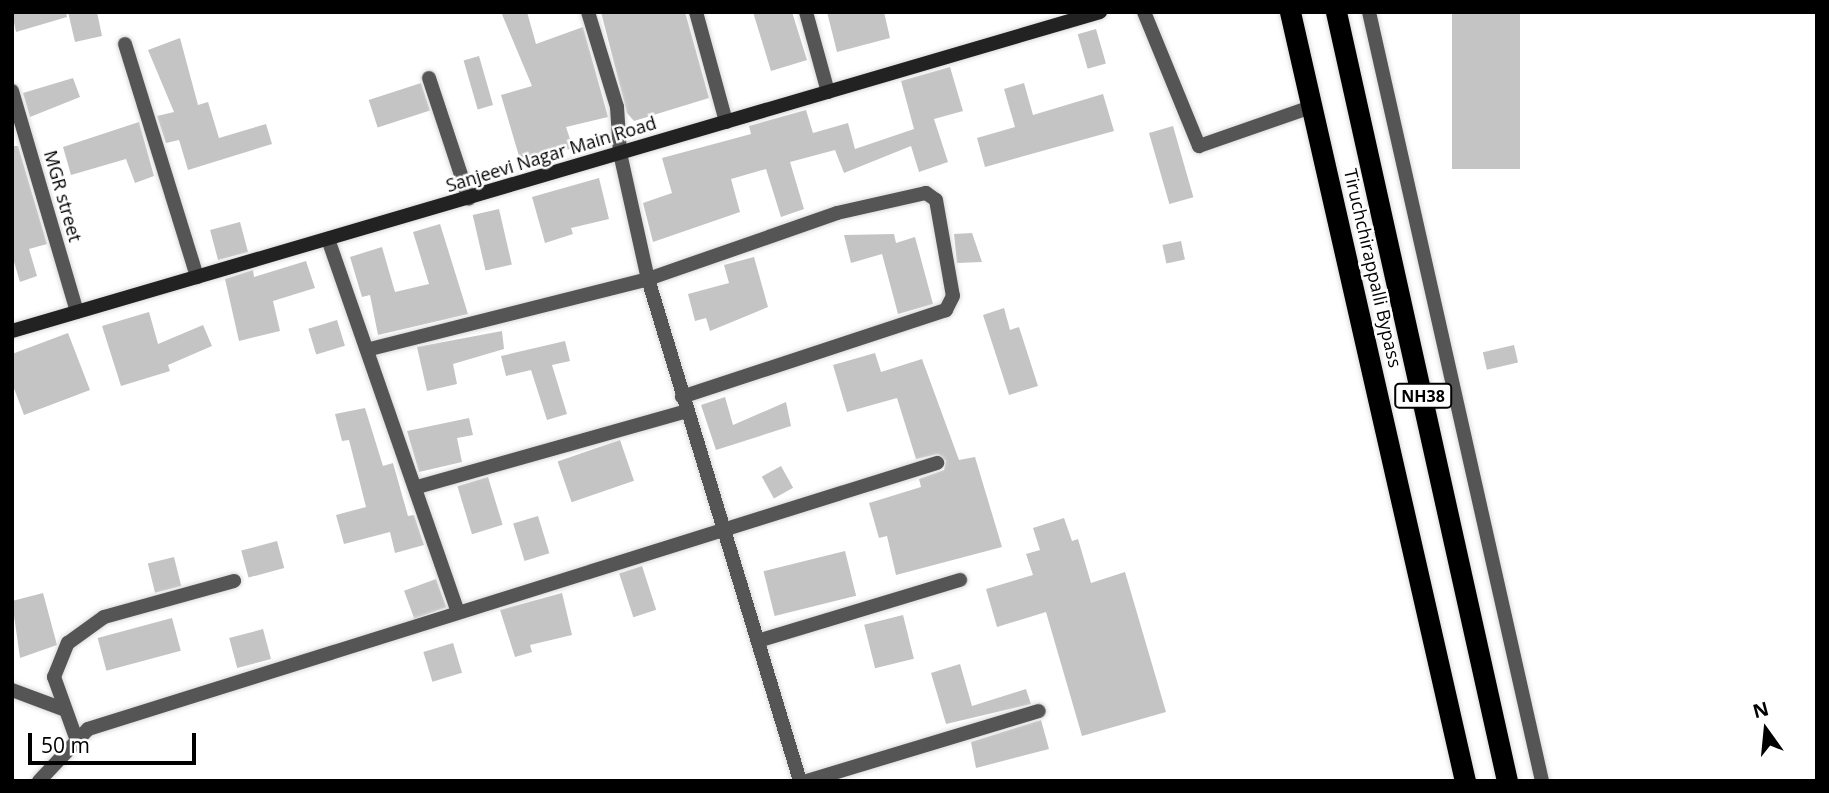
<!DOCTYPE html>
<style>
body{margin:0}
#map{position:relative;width:1829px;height:793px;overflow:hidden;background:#fff;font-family:"Open Sans",sans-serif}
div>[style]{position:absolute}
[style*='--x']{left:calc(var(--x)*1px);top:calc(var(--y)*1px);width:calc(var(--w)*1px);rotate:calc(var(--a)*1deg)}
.building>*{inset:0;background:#c4c4c4;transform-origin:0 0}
.roads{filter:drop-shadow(0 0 2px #dbdbdb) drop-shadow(0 0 2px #dbdbdb)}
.street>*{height:14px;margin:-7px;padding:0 7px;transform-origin:7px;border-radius:7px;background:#555}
.secondary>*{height:14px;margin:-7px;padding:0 7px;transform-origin:7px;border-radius:7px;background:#222}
.highway>*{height:21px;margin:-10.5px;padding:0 10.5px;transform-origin:10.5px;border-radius:10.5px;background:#000}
span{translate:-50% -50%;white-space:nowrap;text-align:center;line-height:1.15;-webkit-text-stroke:5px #fff;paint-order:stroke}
.shield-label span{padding:2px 5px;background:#fff;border:2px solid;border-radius:5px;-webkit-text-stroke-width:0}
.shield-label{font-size:16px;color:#000;font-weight:700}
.street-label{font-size:18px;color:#000}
.frame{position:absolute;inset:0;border:14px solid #000;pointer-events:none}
.north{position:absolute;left:1731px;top:695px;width:70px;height:70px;-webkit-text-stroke:5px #fff;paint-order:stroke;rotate:345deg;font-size:19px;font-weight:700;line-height:28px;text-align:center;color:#000}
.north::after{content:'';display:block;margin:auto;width:24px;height:32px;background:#000;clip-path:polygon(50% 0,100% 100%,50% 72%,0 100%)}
.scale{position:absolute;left:28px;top:733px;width:168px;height:32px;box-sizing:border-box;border:4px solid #000;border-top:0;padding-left:9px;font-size:21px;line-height:24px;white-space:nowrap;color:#000;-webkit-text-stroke:5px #fff;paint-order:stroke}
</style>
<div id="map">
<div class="building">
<i style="clip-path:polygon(12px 12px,66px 12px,67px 17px,16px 32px)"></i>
<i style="clip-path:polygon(68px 12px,97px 12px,102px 36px,75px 42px)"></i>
<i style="clip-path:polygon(501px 12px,527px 12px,536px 44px,583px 27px,608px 117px,566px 127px,573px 148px,521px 163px,501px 95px,532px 86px)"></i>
<i style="clip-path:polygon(601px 12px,685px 12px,709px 98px,634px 121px,627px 113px)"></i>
<i style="clip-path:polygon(753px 12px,792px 12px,807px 60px,771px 71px)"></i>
<i style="clip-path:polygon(827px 12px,884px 12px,890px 38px,837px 52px)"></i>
<i style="left:1452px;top:12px;width:68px;height:157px"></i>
<i style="left:1096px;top:29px;width:36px;height:19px;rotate:74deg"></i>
<i style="clip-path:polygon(180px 38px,198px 105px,208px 102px,219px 138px,266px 124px,272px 144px,188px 170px,179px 140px,166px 143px,157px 116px,174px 112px,148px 50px)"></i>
<i style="left:479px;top:56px;width:51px;height:16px;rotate:74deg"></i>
<i style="clip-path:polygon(950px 67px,963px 111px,934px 119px,948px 162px,919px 172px,911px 146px,844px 173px,835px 150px,790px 162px,804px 209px,781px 217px,766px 169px,731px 179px,740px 212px,653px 242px,643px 203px,672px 193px,662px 158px,751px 134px,749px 126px,806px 110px,813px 133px,848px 123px,855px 149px,914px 129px,901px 81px)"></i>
<i style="clip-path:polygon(73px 78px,80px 97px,30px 117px,23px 93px)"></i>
<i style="left:421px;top:83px;width:29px;height:55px;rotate:72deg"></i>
<i style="clip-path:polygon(1024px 83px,1033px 115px,1103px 94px,1114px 131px,985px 167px,977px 138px,1015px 127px,1004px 89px)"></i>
<i style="clip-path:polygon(139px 122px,154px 176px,135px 183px,126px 159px,71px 175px,63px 147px)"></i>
<i style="left:1173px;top:126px;width:74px;height:25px;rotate:74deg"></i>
<i style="clip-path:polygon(12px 146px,18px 146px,47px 244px,29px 249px,37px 276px,20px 282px,12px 255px)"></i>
<i style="clip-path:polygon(599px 178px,609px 219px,571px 228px,573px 234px,545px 243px,532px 197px)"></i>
<i style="left:499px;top:209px;width:57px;height:27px;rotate:77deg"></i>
<i style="left:240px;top:222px;width:31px;height:31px;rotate:75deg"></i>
<i style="clip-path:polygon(440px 224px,468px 314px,378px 335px,370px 295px,362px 297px,350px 257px,382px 247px,395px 292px,429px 284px,413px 232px)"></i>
<i style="clip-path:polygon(972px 233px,982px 262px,957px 263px,954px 234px)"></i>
<i style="clip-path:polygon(894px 234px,896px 243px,915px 237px,933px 304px,898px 314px,882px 254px,851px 263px,844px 235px)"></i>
<i style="left:1181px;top:241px;width:19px;height:19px;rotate:78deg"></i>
<i style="clip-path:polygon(754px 257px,768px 307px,710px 331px,706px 318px,695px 321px,688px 294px,729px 283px,724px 265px)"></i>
<i style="clip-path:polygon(306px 261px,315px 288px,273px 301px,280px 331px,239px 341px,225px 279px,253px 270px,254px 277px)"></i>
<i style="clip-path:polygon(1004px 308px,1010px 330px,1019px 327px,1038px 386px,1009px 395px,983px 315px)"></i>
<i style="clip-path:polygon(149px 312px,158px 344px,203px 325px,212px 346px,168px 365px,170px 371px,121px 386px,102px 326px)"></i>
<i style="left:337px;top:320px;width:27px;height:30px;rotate:73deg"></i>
<i style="clip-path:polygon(502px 331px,504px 349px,453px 364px,457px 384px,427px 391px,417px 347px)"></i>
<i style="clip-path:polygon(68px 333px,90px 390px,24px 415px,12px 383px,12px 354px)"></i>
<i style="clip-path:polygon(565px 341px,570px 361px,552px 365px,567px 414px,547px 420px,531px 370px,506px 376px,501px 356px)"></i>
<i style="left:1514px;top:345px;width:18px;height:32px;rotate:77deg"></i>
<i style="clip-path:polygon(875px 353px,881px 372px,922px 359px,959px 460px,975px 457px,1002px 547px,896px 575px,887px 536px,879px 538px,869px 503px,921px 487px,919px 479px,944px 470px,946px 461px,938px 454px,916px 459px,897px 398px,847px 412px,833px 365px)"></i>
<i style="clip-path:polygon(725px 397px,733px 425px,786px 402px,791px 426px,716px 450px,701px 405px)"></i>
<i style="clip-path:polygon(365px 408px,383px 466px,393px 463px,408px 516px,414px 515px,424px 545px,395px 553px,390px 532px,344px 544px,336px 515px,366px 507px,349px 440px,342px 441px,335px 414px)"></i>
<i style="clip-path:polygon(469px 418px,473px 435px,457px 438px,462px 462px,419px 472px,407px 431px)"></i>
<i style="left:620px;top:440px;width:43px;height:66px;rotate:71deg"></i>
<i style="left:781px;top:466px;width:25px;height:22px;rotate:61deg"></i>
<i style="left:488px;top:477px;width:50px;height:32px;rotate:73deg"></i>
<i style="left:538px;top:516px;width:39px;height:26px;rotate:73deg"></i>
<i style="clip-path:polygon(1064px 518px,1072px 541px,1078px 539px,1091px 583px,1125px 572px,1166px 712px,1082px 736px,1046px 612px,997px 627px,986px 589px,1033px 575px,1026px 554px,1040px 550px,1033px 528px)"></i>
<i style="left:277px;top:541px;width:28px;height:37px;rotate:75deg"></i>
<i style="left:845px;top:551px;width:46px;height:84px;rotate:76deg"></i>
<i style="left:174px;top:557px;width:30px;height:27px;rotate:76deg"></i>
<i style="left:642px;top:566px;width:46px;height:24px;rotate:72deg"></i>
<i style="left:436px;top:579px;width:30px;height:34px;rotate:70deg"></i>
<i style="clip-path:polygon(43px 593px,57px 645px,20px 658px,12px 601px)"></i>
<i style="clip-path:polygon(562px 593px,572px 635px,530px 645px,532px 652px,515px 657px,500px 610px)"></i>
<i style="left:903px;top:615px;width:45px;height:40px;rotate:76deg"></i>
<i style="left:172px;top:618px;width:34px;height:77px;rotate:75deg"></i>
<i style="left:263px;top:629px;width:31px;height:35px;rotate:75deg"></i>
<i style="left:453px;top:643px;width:31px;height:31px;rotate:73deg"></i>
<i style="clip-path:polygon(960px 664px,972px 706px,1026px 689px,1031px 704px,946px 724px,931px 673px)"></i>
<i style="clip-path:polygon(1041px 720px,1049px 749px,976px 768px,971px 742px)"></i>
</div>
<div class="roads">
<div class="street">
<i style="--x:588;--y:12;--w:99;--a:73"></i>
<i style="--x:617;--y:107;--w:46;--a:86.3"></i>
<i style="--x:620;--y:153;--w:129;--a:77.5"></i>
<i style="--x:648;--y:279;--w:525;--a:73.15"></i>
<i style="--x:696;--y:12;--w:114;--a:74.7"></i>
<i style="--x:806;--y:12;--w:83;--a:74.6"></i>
<i style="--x:1144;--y:12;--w:145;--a:67.7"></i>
<i style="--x:1199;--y:146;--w:119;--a:-19.2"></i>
<i style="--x:1369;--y:12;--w:788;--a:77.32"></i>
<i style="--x:125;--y:44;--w:244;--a:72.8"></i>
<i style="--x:429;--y:78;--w:127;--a:71.7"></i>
<i style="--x:12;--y:91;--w:230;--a:73.6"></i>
<i style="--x:328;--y:239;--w:395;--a:70.8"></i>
<i style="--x:370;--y:349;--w:287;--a:-14.1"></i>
<i style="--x:648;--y:279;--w:200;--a:-19.2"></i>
<i style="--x:837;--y:213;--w:91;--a:-12.7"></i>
<i style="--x:926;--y:193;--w:12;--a:35"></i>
<i style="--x:936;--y:200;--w:97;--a:80"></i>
<i style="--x:953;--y:296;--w:16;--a:117"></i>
<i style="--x:946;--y:310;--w:278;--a:161.8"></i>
<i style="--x:417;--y:487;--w:280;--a:-15.7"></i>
<i style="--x:761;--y:640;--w:208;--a:-16.8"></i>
<i style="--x:12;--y:690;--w:54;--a:20.4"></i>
<i style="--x:76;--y:738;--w:65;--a:-109.8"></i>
<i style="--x:54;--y:677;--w:37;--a:-68"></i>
<i style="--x:68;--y:643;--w:44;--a:-35.8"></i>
<i style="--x:104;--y:617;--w:135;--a:-15.5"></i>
<i style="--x:39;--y:781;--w:71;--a:-46.7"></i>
<i style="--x:88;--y:729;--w:890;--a:-17.4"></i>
<i style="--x:807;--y:781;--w:242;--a:-16.8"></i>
</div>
<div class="secondary">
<i style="--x:12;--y:331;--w:1134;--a:-16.34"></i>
</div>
<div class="highway">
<i style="--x:1290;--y:12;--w:789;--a:77.18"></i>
<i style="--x:1336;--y:12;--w:788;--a:77.46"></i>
</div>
</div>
<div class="shield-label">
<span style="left:1423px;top:396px">NH38</span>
</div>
<div class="street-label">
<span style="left:551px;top:154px;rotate:-17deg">Sanjeevi Nagar Main Road</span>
<span style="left:63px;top:196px;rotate:74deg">MGR street</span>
<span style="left:1373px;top:268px;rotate:77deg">Tiruchchirappalli Bypass</span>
</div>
<div class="frame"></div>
<div class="north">N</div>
<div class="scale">50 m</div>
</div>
